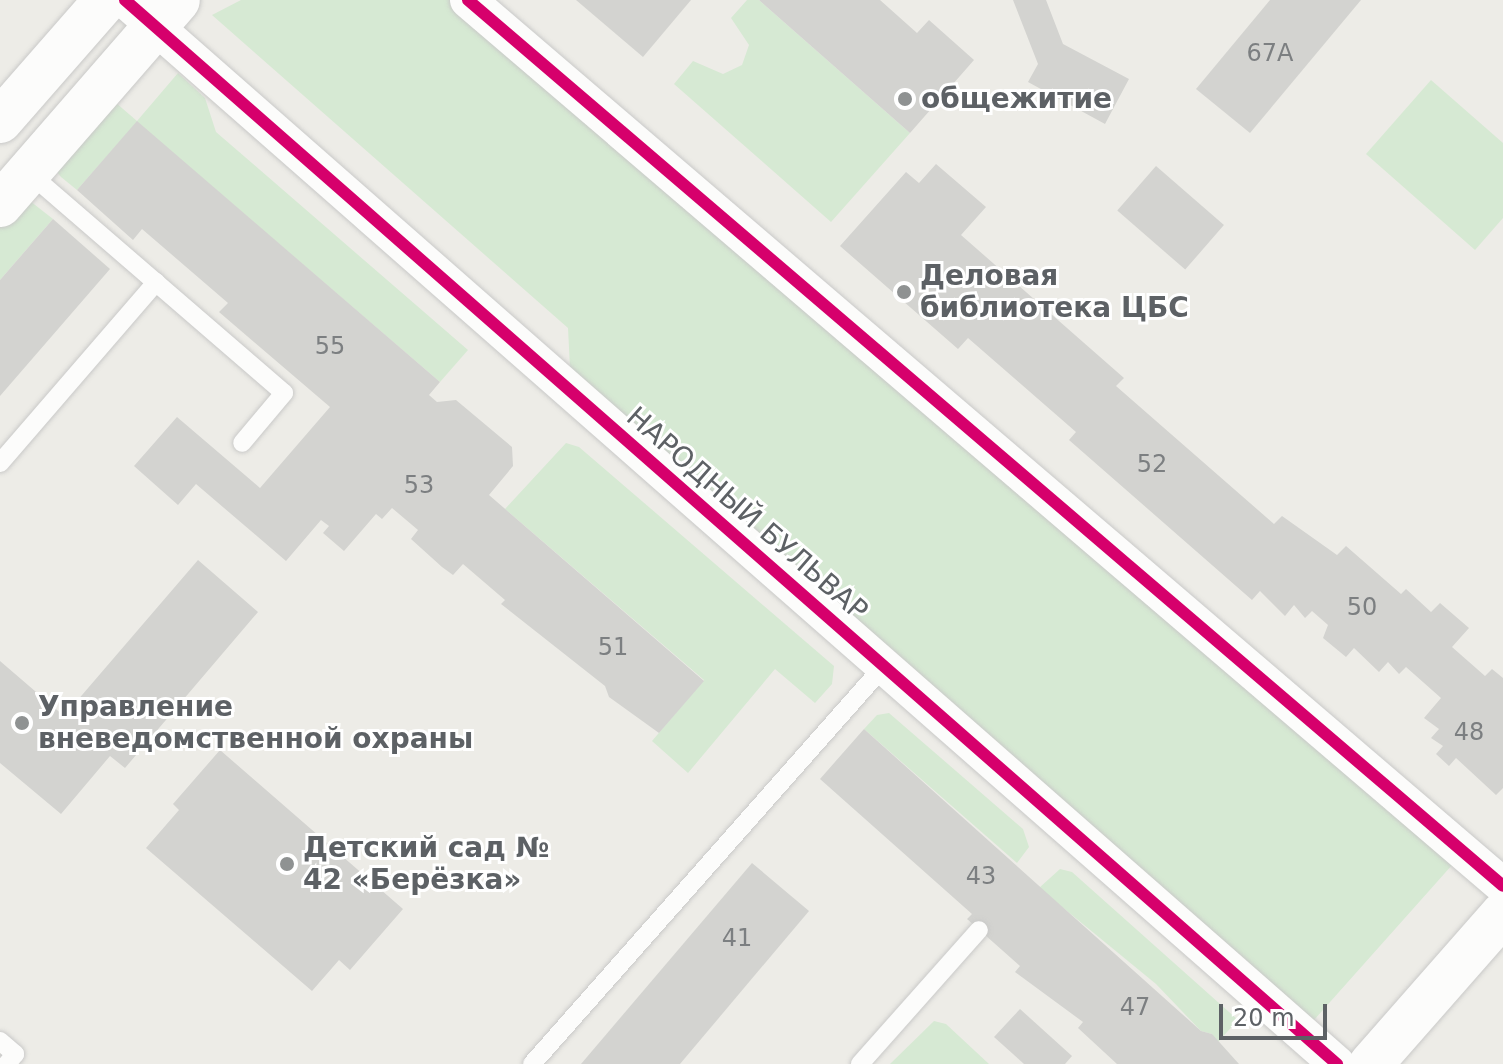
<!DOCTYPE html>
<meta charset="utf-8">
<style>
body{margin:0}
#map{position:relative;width:1503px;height:1064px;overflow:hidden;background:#edece7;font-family:"DejaVu Sans",sans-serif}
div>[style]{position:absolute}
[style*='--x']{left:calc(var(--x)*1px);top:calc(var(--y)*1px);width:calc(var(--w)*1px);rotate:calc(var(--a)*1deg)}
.green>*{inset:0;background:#d6e9d3}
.building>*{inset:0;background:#d3d3d0;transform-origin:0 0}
.roads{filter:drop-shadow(0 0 2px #c9c9c8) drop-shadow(0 0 2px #c9c9c8)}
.lane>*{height:18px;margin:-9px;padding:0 9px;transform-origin:9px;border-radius:9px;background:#fcfcfb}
.street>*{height:36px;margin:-18px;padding:0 18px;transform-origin:18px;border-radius:18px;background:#fcfcfb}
.secondary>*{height:44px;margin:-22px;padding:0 22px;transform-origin:22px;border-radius:22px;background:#fcfcfb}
.cycleway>*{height:12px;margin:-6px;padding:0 6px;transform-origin:6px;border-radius:6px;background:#d6006c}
.dots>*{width:22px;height:22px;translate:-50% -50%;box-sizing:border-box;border:4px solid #fff;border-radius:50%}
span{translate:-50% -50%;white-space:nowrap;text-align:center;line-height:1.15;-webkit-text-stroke:6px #fff;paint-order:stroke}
.number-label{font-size:24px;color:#7c7f81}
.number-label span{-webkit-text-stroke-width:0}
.poi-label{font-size:28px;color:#5d6165;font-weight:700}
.left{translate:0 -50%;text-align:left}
.street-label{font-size:28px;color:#5d6165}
.scale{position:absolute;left:1219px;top:1004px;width:108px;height:36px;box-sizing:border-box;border:4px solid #5d6165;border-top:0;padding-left:10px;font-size:24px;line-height:28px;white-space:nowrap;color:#5d6165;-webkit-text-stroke:6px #fff;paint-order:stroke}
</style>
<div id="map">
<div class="green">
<i style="clip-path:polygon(241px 0,462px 0,1461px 855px,1306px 1029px,571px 388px,568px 328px,212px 15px)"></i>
<i style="clip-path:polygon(747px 0,759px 0,910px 133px,831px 222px,674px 84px,693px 61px,723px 74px,742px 65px,749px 45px,731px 18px)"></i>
<i style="clip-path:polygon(178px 73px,205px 98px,216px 132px,468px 350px,440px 382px,137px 122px,77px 190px,61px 177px,57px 172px,108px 96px,137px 121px)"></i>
<i style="clip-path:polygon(1431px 80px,1503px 143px,1503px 218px,1475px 250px,1366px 154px)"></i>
<i style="clip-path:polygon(30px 201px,53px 219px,0 280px,0 221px)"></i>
<i style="clip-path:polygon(566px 443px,579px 447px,834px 666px,832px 684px,815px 703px,775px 669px,688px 773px,652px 741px,704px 680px,505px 509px)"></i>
<i style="clip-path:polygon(889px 713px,1023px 829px,1029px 847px,1017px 863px,864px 729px,877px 715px)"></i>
<i style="clip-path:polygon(1060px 869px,1072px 872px,1238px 1020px,1216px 1044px,1212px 1034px,1201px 1031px,1156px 984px,1039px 888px)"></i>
<i style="clip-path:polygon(934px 1021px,946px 1024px,989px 1064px,890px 1064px)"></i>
</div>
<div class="building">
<i style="clip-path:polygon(576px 0,691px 0,643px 57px)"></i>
<i style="clip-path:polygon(759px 0,880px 0,917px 33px,929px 20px,974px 60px,910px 133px)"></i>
<i style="clip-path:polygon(1013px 0,1046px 0,1063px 44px,1129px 79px,1105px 124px,1028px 82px,1038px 64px)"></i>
<i style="clip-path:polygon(1270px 0,1361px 0,1250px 133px,1196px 89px)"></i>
<i style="clip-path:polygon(137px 121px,440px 382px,429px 395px,437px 402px,456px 400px,512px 447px,513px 466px,489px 495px,704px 681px,659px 733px,609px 697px,605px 686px,501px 604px,505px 600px,463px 564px,453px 575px,442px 567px,411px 539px,418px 530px,392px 508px,382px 519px,376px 514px,344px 551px,323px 533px,329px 526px,321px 520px,286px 561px,196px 484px,178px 505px,134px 466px,177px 417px,260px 488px,330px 407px,219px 312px,228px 303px,142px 229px,133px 240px,77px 190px)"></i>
<i style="clip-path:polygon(936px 164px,986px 207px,961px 235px,1124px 378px,1116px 386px,1274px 524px,1282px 516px,1337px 555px,1346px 546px,1401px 594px,1406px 589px,1431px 612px,1440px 603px,1469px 628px,1452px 647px,1485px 676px,1492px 669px,1503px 678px,1503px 788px,1496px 795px,1456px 758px,1449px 766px,1436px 754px,1443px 746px,1431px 738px,1439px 729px,1424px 718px,1441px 698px,1406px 667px,1399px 674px,1388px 662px,1379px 672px,1354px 648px,1346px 657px,1323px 638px,1328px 625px,1312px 611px,1305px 618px,1294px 605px,1285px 616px,1260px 591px,1252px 600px,1069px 440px,1076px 432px,968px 338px,958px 349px,840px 246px,906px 172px,919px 183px)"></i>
<i style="left:1156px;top:166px;width:90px;height:59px;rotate:41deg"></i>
<i style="clip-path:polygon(53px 219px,110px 269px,0 396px,0 280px)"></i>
<i style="clip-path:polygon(198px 560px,258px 612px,125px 768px,110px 756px,61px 814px,0 763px,0 661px,64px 716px)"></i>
<i style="clip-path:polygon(864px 729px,1201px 1031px,1212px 1034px,1239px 1064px,1117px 1064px,1078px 1028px,1083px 1022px,1015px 972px,1020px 966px,967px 919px,972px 914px,820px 779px)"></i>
<i style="clip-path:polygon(220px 750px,403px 909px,350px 970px,339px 960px,312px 991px,146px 848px,179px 810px,173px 804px)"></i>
<i style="clip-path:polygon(752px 863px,809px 911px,680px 1064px,581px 1064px)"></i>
<i style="clip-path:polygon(1020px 1009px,1072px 1056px,1065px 1064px,1024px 1064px,994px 1037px)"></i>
</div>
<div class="roads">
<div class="lane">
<i style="--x:28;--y:172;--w:338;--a:40.8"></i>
<i style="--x:284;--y:393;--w:65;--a:130"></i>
<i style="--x:0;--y:463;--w:239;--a:-49.2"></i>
<i style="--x:0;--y:1041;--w:20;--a:41"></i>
<i style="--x:15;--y:1054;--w:13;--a:129"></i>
<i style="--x:532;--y:1064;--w:531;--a:-48.51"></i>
<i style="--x:860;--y:1064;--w:179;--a:-48.4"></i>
</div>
<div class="street">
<i style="--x:125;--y:0;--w:1613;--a:41.28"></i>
<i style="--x:468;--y:0;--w:1362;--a:40.56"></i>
</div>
<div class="secondary">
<i style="--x:0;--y:121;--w:161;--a:-48.8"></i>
<i style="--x:0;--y:205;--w:271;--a:-49"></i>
<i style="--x:1371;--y:1064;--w:200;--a:-48.7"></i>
</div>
</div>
<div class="cycleway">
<i style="--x:125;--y:0;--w:1613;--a:41.28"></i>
<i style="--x:468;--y:0;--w:1362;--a:40.56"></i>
</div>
<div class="dots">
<i style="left:905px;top:99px;background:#8f9292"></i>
<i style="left:904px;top:292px;background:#8f9292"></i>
<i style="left:22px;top:723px;background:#8f9292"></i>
<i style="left:287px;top:864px;background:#8f9292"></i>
</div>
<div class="number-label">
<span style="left:1270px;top:54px">67А</span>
<span style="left:330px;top:347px">55</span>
<span style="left:1152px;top:465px">52</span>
<span style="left:419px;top:486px">53</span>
<span style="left:1362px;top:608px">50</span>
<span style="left:613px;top:648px">51</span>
<span style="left:1469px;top:733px">48</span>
<span style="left:981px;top:877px">43</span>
<span style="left:737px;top:939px">41</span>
<span style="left:1135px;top:1008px">47</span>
</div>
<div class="poi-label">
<span class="left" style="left:921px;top:99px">общежитие</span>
<span class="left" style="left:920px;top:292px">Деловая<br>библиотека ЦБС</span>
<span class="left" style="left:38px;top:723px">Управление<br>вневедомственной охраны</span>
<span class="left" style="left:303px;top:864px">Детский сад №<br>42 «Берёзка»</span>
</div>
<div class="street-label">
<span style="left:747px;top:514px;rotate:41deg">НАРОДНЫЙ БУЛЬВАР</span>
</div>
<div class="scale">20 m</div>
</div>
